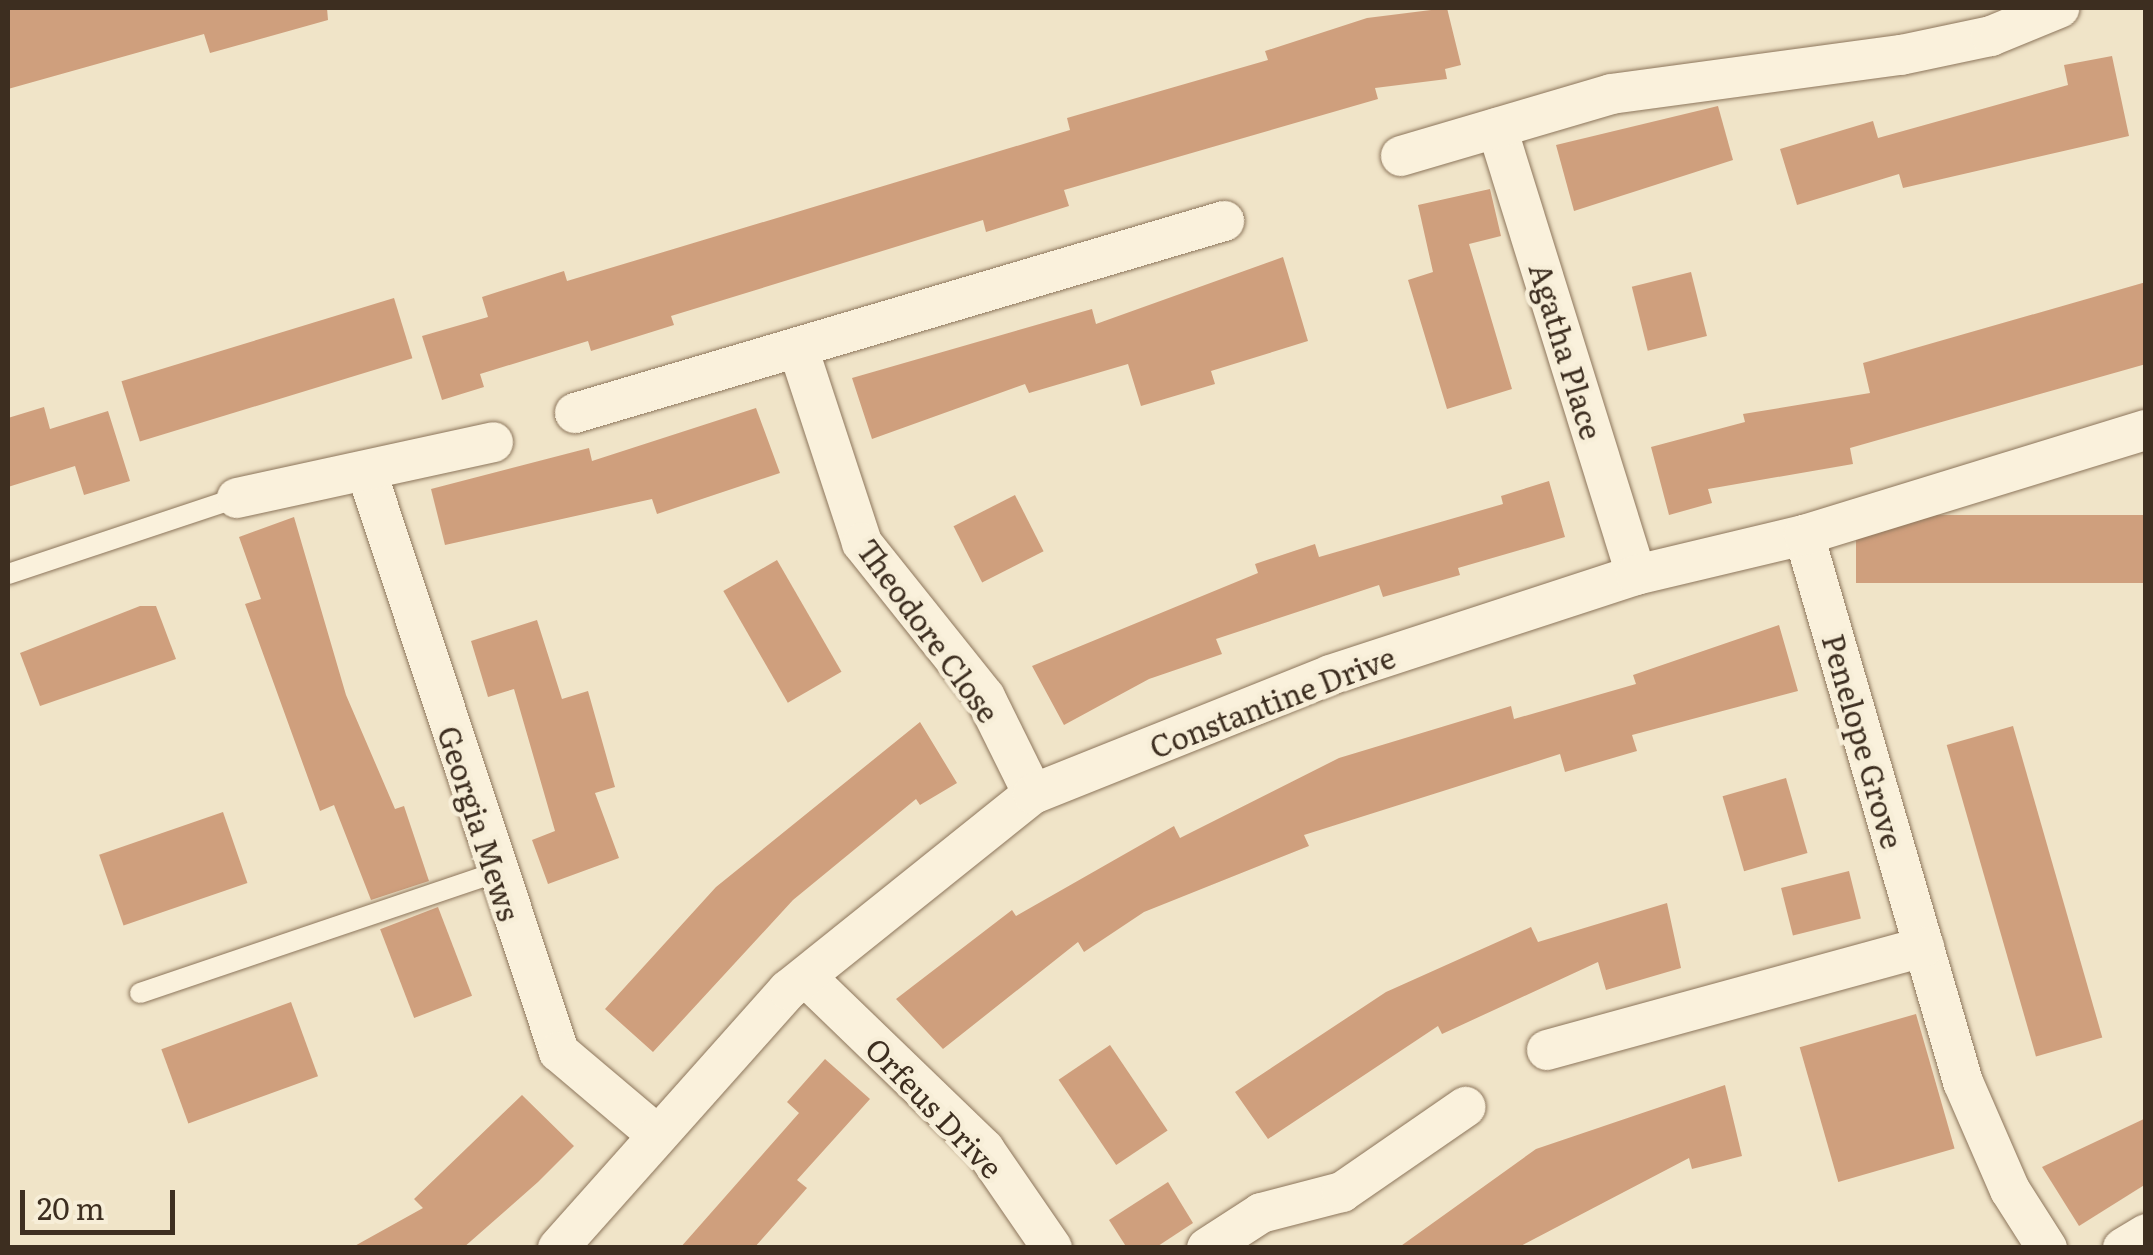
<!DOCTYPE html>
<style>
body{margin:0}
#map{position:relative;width:2153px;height:1255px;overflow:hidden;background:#f0e4c8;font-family:Literata,serif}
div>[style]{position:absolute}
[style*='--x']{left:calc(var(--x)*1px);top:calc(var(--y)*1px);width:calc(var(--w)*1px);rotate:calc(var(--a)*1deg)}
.building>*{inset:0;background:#cf9f7d;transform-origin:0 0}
.roads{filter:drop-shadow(0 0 2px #8d765c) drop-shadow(0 0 2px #8d765c)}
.lane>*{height:20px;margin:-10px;padding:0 10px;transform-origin:10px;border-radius:10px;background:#faf1dc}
.street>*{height:40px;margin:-20px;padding:0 20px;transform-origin:20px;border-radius:20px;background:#faf1dc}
span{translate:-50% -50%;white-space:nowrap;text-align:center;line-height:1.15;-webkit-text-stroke:9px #f7eed8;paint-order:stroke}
.street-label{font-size:30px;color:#3d2e20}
.frame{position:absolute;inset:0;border:10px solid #3d2e20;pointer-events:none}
.scale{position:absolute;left:20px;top:1190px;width:155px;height:45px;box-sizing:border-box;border:5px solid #3d2e20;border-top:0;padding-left:12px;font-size:30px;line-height:35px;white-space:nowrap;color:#3d2e20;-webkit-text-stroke:8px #f7eed8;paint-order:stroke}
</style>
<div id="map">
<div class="building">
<i style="clip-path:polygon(8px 8px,327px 8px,328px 20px,210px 53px,204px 34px,8px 89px)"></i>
<i style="clip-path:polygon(1447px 8px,1461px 65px,1445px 69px,1447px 79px,1375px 88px,1378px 99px,1064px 190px,1069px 206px,986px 232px,983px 220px,671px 316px,674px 325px,591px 351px,588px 341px,480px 374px,484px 387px,442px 400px,422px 336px,488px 317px,482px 297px,564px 271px,567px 281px,1070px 130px,1067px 118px,1268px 60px,1265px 51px,1367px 18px)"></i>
<i style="clip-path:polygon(2112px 56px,2129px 136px,1903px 188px,1899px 174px,1797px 205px,1780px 149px,1873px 121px,1878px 138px,2068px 85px,2064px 65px)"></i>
<i style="clip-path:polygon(1718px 106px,1733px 160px,1574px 211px,1556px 145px)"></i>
<i style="clip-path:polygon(1490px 189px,1501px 236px,1469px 244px,1512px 389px,1447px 409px,1408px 280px,1433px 272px,1418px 205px)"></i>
<i style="clip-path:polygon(1283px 257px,1308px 341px,1211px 371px,1215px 384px,1141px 406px,1128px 364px,1029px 393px,1025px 384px,872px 439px,852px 378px,1092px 309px,1096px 324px)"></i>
<i style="left:1691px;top:272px;width:66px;height:61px;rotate:76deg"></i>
<i style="clip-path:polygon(2146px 282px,2146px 364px,1850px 448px,1853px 464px,1708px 489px,1712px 503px,1669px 515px,1651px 447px,1745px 422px,1743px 414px,1870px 393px,1863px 363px)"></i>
<i style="left:394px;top:298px;width:63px;height:285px;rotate:73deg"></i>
<i style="clip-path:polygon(44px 407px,50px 429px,108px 411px,130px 481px,84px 495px,75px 466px,8px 487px,8px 418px)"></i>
<i style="clip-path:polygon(756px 408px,780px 473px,657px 514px,652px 499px,445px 545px,431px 489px,589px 448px,592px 461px)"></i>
<i style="clip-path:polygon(1549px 481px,1565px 537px,1458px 568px,1460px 575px,1383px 597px,1379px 585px,1216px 639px,1222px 654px,1149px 679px,1064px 725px,1032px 666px,1258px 573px,1255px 564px,1315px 544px,1319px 557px,1503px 504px,1501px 496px)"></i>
<i style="left:1015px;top:495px;width:63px;height:69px;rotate:63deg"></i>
<i style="left:2146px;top:515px;width:68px;height:290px;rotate:90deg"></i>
<i style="clip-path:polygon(294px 517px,346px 695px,395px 809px,404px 806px,429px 881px,371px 900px,334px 805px,320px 811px,245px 604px,261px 599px,239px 537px)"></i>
<i style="left:777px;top:560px;width:129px;height:62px;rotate:60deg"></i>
<i style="clip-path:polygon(140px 606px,156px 606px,176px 659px,40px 706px,20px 653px)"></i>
<i style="clip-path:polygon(537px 620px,562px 699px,588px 691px,615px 787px,595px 793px,619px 858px,548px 884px,532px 840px,555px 831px,514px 689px,488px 697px,471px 641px)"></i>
<i style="clip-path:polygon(1779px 625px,1798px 691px,1632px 735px,1637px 751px,1565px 772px,1560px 754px,1304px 835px,1309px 846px,1144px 912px,1084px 952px,1078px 942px,943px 1049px,896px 999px,1012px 910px,1016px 916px,1174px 826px,1180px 838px,1339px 758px,1511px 706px,1514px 719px,1636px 684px,1633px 675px)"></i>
<i style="clip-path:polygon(920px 722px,957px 783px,920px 805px,916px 799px,793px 900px,653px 1052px,605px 1009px,716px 887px)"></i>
<i style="left:2013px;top:726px;width:324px;height:69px;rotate:74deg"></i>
<i style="left:1786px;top:778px;width:78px;height:66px;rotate:74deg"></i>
<i style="left:223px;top:812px;width:75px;height:131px;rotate:71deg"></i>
<i style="left:1849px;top:871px;width:49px;height:70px;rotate:76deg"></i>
<i style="clip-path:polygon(1667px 903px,1681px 968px,1606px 990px,1598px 962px,1442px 1034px,1438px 1026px,1268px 1139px,1235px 1092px,1386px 992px,1531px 927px,1538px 942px)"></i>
<i style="left:438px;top:907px;width:95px;height:62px;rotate:69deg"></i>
<i style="left:291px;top:1002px;width:79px;height:138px;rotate:70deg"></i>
<i style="left:1916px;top:1014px;width:140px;height:121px;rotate:74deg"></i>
<i style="left:1110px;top:1045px;width:103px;height:62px;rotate:56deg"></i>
<i style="clip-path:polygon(825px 1059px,870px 1099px,797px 1180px,807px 1188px,754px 1248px,680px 1248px,799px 1113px,787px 1102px)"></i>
<i style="clip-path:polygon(1725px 1085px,1742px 1156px,1692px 1169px,1689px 1158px,1517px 1248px,1398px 1248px,1536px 1149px)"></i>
<i style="clip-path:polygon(522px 1095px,574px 1146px,538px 1182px,463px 1248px,351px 1248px,423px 1208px,414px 1199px)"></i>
<i style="clip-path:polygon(2146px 1118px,2146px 1184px,2079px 1226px,2042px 1167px)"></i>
<i style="clip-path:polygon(1168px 1182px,1193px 1223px,1155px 1248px,1127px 1248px,1109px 1220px)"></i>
</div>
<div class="roads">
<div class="lane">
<i style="--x:8;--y:574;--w:241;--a:-18.4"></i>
<i style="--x:140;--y:993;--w:375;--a:-18.7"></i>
</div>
<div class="street">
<i style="--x:1497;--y:128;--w:468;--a:72.7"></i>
<i style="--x:1401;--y:156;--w:219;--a:-16.4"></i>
<i style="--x:1611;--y:94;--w:293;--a:-7.7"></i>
<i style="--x:1901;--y:55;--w:92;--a:-11.9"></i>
<i style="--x:1991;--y:36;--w:74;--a:-22.4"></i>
<i style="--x:798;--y:348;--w:205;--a:71.8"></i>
<i style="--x:862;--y:543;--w:197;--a:51.4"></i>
<i style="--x:985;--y:697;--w:108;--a:63.7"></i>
<i style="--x:575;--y:413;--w:677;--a:-16.48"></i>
<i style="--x:367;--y:473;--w:610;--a:71.65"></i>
<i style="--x:559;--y:1052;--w:127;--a:40.2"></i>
<i style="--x:237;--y:498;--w:262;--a:-12.3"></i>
<i style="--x:1804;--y:535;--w:570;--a:73.79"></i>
<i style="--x:1963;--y:1082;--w:118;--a:66.5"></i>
<i style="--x:2010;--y:1190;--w:69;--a:57.5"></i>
<i style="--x:806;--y:977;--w:248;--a:44"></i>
<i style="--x:984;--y:1149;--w:120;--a:55.5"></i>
<i style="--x:1547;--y:1050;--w:391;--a:-15.3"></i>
<i style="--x:558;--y:1248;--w:346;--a:-48.3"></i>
<i style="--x:788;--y:990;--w:314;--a:-38.7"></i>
<i style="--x:1033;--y:794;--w:320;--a:-21.8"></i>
<i style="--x:1330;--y:675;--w:322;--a:-18.1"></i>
<i style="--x:1636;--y:575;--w:173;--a:-13.4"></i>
<i style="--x:1804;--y:535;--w:358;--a:-17.1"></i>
<i style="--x:1207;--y:1248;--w:64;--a:-32.9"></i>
<i style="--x:1261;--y:1213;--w:84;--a:-14.5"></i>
<i style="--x:1342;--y:1192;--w:150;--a:-34.6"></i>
<i style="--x:2123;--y:1248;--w:27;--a:-31"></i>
</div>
</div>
<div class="street-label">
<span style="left:1567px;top:351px;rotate:73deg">Agatha Place</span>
<span style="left:929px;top:630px;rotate:54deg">Theodore Close</span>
<span style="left:1272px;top:701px;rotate:-21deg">Constantine Drive</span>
<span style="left:1864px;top:741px;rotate:74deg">Penelope Grove</span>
<span style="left:480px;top:823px;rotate:72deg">Georgia Mews</span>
<span style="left:935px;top:1107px;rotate:46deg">Orfeus Drive</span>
</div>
<div class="frame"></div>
<div class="scale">20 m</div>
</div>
